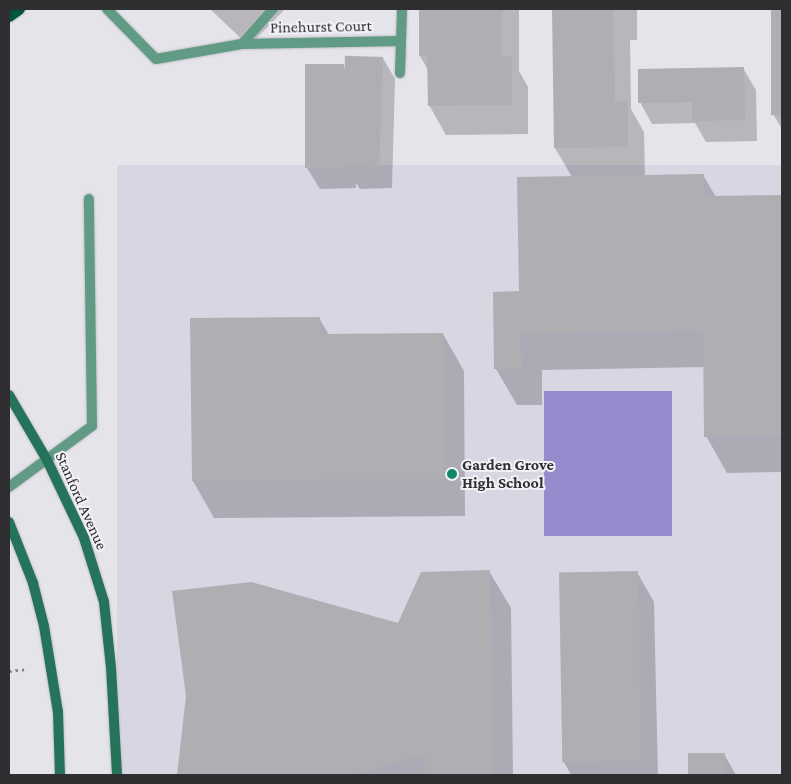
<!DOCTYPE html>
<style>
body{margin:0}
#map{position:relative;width:791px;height:784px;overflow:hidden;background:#e5e4ea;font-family:"Crimson Pro",serif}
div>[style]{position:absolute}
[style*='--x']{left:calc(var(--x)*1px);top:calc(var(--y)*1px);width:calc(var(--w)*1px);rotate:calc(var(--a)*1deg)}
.built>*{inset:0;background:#d8d6e3;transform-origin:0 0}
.water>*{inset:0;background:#958acb;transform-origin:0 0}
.shadow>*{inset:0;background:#0003}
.building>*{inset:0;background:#aeaeb3;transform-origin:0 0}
.path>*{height:3px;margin-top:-1.5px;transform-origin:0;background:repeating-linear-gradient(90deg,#848488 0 2.5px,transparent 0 6.5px)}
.roads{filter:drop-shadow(0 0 1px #c1c0c5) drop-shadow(0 0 1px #c1c0c5)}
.lane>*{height:10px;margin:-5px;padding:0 5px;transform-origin:5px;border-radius:5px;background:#619b86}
.street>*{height:10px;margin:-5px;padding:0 5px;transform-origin:5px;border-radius:5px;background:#619b86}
.secondary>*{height:10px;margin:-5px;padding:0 5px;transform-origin:5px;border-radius:5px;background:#26735b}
.primary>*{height:12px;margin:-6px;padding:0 6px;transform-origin:6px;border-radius:6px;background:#01543f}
.dots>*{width:14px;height:14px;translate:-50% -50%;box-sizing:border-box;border:2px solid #f2f1f7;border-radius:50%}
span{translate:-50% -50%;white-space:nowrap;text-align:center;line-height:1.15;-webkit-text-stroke:4px #f2f1f7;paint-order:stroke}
.street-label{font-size:16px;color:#2f2f31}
.poi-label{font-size:16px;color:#2f2f31;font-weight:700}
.left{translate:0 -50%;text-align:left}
.frame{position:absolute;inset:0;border:10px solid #2f2f31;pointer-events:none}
</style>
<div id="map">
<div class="built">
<i style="left:782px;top:165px;width:610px;height:665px;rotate:90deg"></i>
</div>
<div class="water">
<i style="left:672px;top:391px;width:145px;height:128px;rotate:90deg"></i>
</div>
<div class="shadow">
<i style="clip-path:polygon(210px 9px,285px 9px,249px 46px)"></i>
<i style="clip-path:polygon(420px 9px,519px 9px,519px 71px,528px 87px,528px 134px,446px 135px,429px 105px,428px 70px,420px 56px)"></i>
<i style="clip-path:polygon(553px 9px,637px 9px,637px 40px,630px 40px,631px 109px,644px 132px,645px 176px,703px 175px,716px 197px,782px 196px,782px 472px,727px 473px,706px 436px,705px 367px,542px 370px,542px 405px,517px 405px,496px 369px,520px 293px,572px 177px,555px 148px)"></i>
<i style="clip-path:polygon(772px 9px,782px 9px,782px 129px,773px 114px)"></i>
<i style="clip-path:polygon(383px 58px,395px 79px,392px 188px,360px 189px,356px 183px,356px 188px,320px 189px,307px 168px,343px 65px,346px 71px)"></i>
<i style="clip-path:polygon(743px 68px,756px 90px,757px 141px,706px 142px,695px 123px,652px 124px,640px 102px)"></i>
<i style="clip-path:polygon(319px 318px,329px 335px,443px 334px,464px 371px,465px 516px,214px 518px,193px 481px)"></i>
<i style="clip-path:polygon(489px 571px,511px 608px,513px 775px,178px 775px,187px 696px,398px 624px)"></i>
<i style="clip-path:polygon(637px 572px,654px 602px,658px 775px,571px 775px,564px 762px)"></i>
<i style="clip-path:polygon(689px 754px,724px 754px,736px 775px,689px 775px)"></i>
</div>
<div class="building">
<i style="clip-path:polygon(419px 9px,502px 9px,502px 56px,512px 56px,512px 105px,428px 106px,427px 56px,419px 56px)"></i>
<i style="clip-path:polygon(552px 9px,613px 9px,615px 101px,628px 101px,628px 147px,554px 148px)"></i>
<i style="left:771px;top:9px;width:11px;height:106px"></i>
<i style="left:383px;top:57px;width:110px;height:38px;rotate:92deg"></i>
<i style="left:305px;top:64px;width:39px;height:104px"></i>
<i style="clip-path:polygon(744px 67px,745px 120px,692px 121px,692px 102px,638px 103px,638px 69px)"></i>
<i style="clip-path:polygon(704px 174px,704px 196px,782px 195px,782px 435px,704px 437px,703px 330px,521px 334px,522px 369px,494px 369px,493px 292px,519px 291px,517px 177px)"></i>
<i style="clip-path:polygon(320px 317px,321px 334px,443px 333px,445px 479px,192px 481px,190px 318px)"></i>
<i style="clip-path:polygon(490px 570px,493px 775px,425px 775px,425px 754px,355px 775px,177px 775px,186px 696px,172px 591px,251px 582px,398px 623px,421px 572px)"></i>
<i style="left:638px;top:571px;width:190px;height:79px;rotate:89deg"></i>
<i style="left:688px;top:753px;width:37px;height:22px"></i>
</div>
<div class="path">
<i style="--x:9;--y:671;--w:18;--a:-6"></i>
</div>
<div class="roads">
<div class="lane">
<i style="--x:400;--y:73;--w:64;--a:-88.2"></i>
<i style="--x:9;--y:487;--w:103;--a:-36.3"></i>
<i style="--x:92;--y:426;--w:227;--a:-90.8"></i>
</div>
<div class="street">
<i style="--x:107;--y:9;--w:70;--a:45.6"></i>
<i style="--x:156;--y:59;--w:87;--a:-9.9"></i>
<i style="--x:242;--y:44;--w:47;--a:-48.5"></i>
<i style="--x:242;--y:44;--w:159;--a:-1.1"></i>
</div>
<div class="secondary">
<i style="--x:9;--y:395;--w:75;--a:59.7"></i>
<i style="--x:47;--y:460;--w:86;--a:64.6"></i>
<i style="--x:84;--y:538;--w:67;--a:72.6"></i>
<i style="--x:104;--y:602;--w:65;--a:83.9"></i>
<i style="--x:111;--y:667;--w:108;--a:86.8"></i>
<i style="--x:9;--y:522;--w:66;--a:68.5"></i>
<i style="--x:33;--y:583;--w:44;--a:75.7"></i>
<i style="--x:44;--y:626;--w:87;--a:80.8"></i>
<i style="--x:58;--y:712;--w:63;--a:88.2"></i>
</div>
<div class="primary">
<i style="--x:9;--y:16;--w:12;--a:-35"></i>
</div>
</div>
<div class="dots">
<i style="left:452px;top:474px;background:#108768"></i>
</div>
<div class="street-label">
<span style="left:321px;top:27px;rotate:-1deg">Pinehurst Court</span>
<span style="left:81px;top:501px;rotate:66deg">Stanford Avenue</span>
</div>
<div class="poi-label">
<span class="left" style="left:462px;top:474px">Garden Grove<br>High School</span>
</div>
<div class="frame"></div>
</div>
